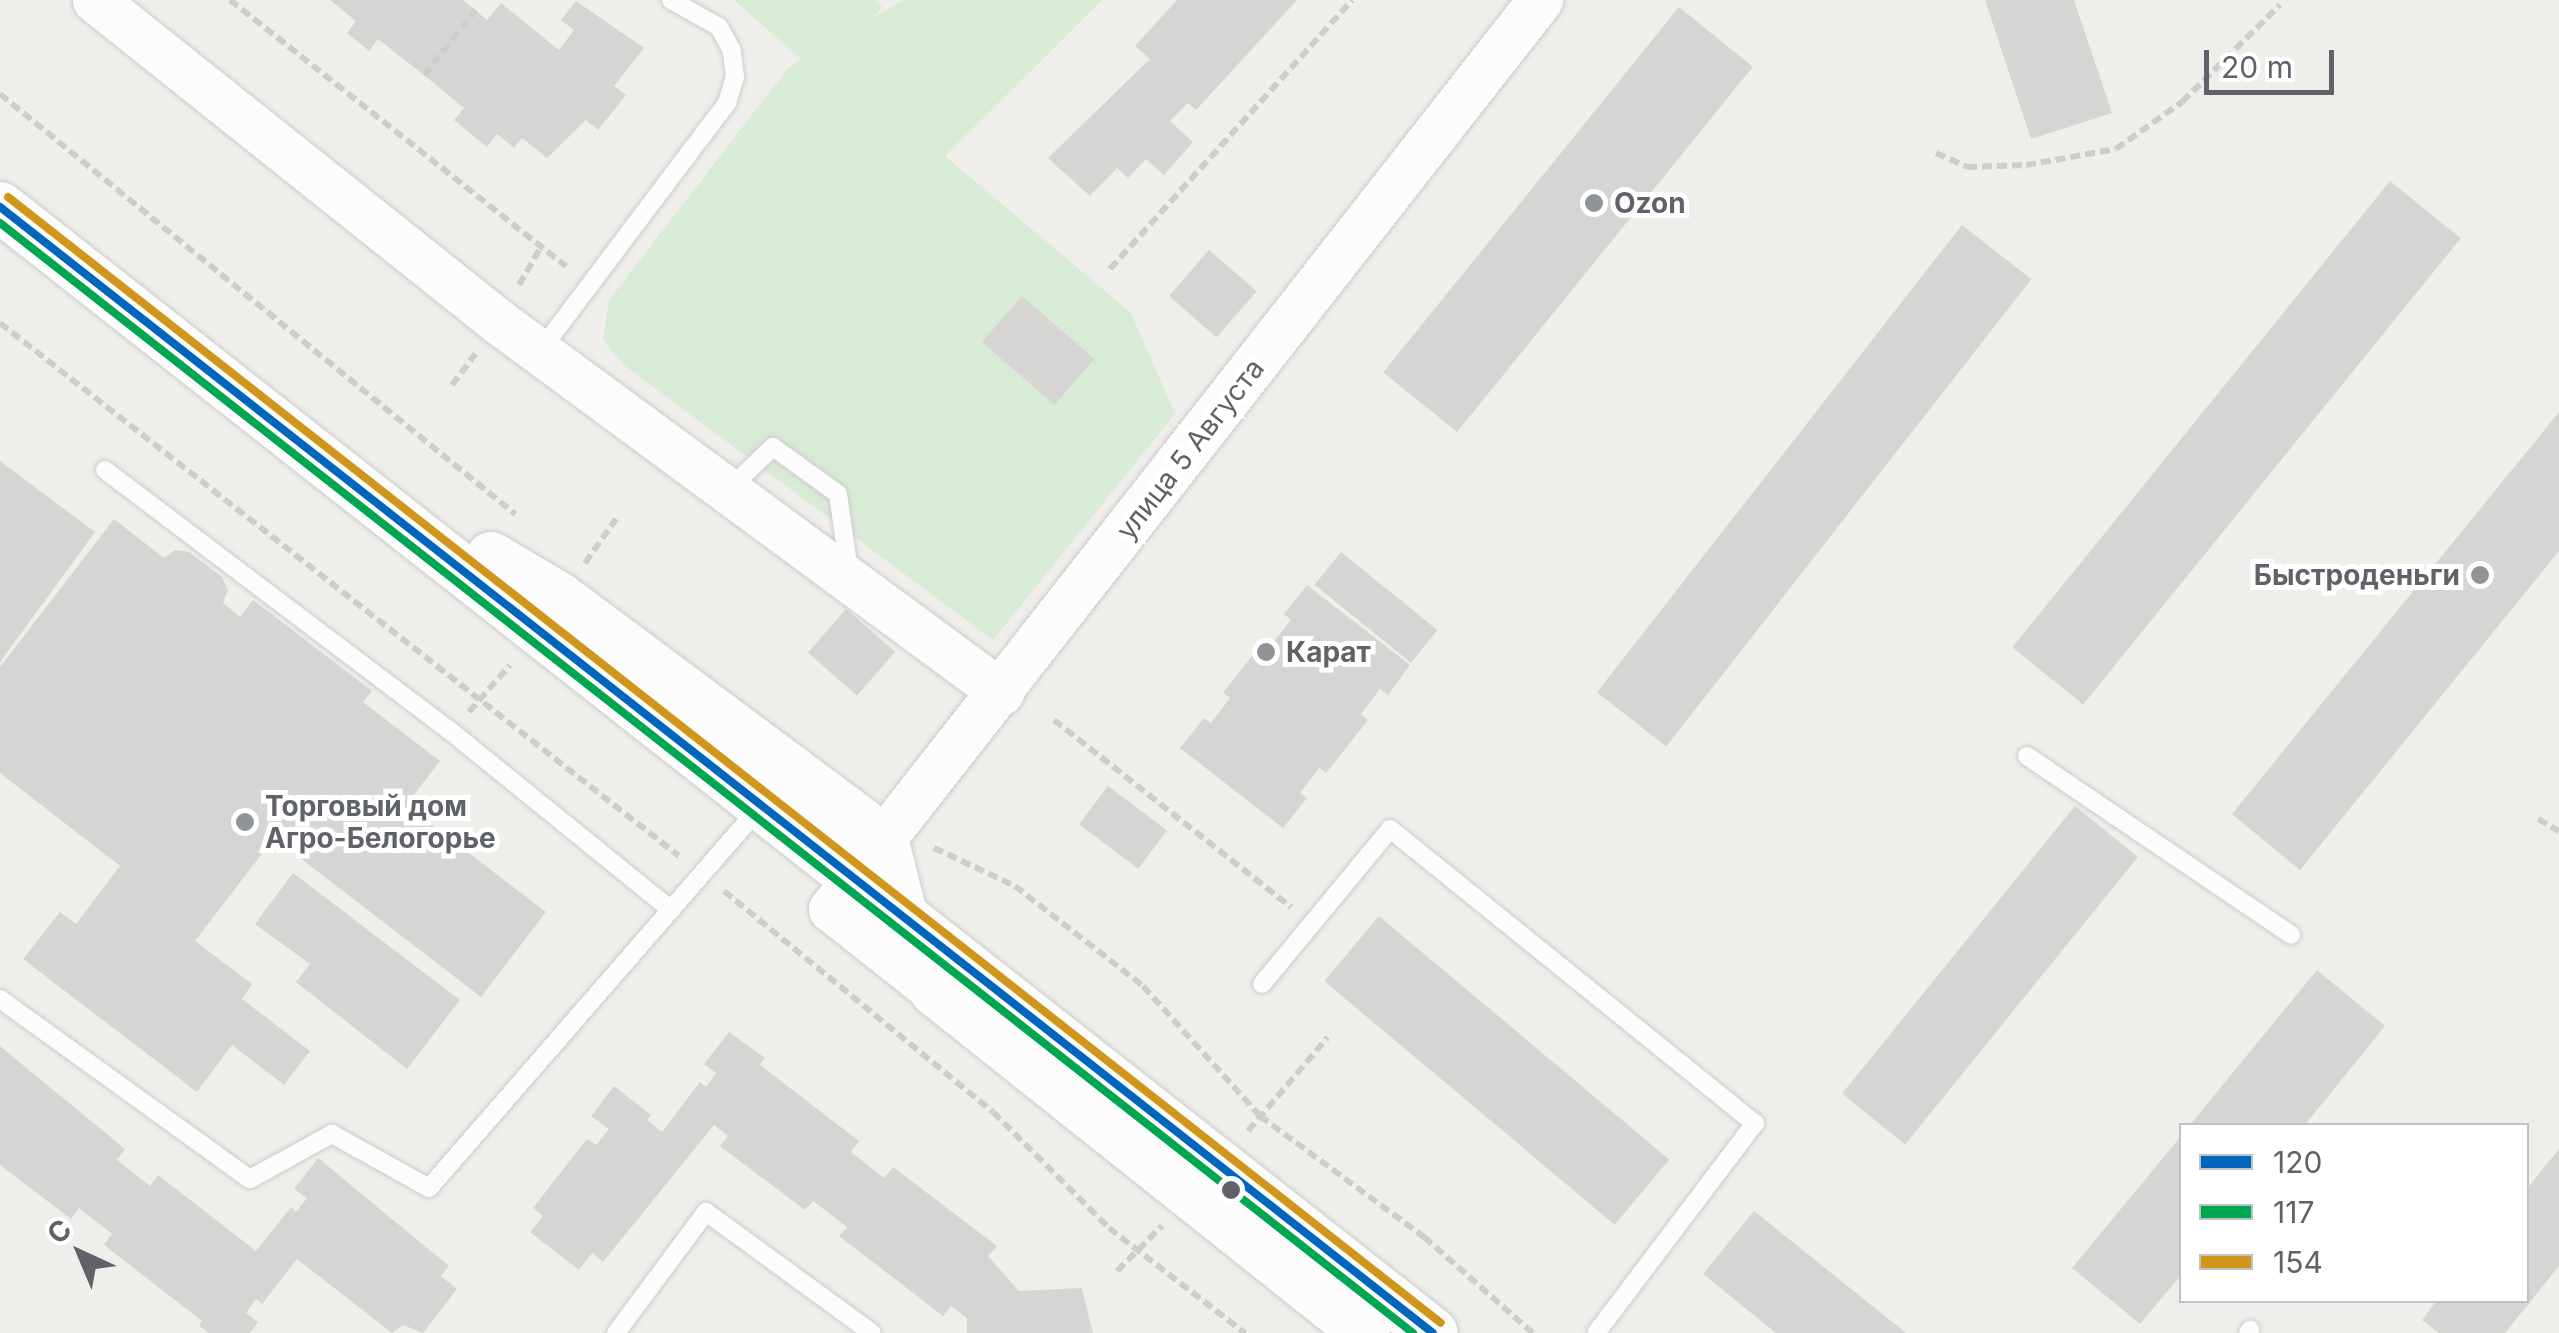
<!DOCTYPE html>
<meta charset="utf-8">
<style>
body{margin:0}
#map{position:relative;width:2559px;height:1333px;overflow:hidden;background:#efeeea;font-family:Inter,sans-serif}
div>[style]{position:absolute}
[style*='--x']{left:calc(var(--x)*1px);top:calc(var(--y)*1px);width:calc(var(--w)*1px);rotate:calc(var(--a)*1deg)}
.green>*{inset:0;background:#d8ebd6}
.building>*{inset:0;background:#d6d5d3;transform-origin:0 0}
.path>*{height:6px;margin-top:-3px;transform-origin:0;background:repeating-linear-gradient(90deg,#cacfcc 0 10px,transparent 0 15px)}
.roads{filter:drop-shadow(0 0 2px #cbcccc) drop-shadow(0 0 2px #cbcccc)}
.service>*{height:18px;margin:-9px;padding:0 9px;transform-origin:9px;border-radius:9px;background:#fdfcfc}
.tertiary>*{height:45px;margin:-22.5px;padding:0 22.5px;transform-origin:22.5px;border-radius:22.5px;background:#fdfcfc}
.secondary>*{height:50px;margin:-25px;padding:0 25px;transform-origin:25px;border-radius:25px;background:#fdfcfc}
.bus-1>*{height:8px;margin:-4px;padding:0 4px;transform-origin:4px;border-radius:4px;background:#0065bd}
.bus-2>*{height:8px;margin:-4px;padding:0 4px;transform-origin:4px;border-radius:4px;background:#00a651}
.bus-3>*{height:8px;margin:-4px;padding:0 4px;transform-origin:4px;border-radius:4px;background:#d1951a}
.dots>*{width:28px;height:28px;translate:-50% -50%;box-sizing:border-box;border:5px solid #fff;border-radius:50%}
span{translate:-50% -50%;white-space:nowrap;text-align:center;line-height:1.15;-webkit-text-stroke:10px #fff;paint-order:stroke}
.poi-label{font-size:28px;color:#5f6368;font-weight:700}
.left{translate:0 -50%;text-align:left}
.right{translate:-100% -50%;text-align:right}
.street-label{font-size:28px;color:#5f6368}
.legend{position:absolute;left:2179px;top:1123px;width:350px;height:180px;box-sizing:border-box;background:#fff;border:2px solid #bfc1c3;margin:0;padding:12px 18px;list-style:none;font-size:30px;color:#5f6368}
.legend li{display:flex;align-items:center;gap:20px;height:50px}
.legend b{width:50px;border:2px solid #bfc1c3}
.north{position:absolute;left:30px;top:1203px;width:100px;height:100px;-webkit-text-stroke:8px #fff;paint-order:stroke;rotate:316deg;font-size:28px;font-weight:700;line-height:40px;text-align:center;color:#5f6368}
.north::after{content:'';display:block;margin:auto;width:35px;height:45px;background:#5f6368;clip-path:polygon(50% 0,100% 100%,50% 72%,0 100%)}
.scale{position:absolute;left:2204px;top:50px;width:130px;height:45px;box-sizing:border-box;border:5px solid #5f6368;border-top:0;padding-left:12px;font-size:30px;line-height:35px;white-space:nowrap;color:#5f6368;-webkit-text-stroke:8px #fff;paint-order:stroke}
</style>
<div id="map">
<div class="green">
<i style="clip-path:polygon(734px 0,875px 0,882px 7px,874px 17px,904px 0,1102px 0,945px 156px,1131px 313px,1175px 414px,993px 640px,625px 366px,603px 340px,609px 300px,789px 67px,801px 59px)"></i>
</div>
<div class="building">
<i style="clip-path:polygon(330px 0,463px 0,487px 20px,501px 3px,559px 50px,574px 30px,561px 20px,576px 1px,644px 48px,614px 86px,626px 95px,598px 130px,586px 120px,547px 158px,522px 138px,514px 148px,497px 134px,487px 147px,454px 120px,464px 108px,424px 75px,378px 39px,369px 51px,347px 33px,356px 21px)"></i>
<i style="clip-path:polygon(1177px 0,1297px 0,1196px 110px,1188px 103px,1170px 121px,1193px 142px,1164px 175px,1146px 159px,1128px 178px,1117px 168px,1090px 196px,1048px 158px,1150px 59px,1135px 46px)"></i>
<i style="clip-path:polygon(1985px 0,2074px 0,2112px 113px,2031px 139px)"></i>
<i style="left:1679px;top:7px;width:95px;height:470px;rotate:39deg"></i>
<i style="left:2390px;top:181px;width:91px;height:600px;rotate:39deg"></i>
<i style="left:1962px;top:225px;width:88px;height:593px;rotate:38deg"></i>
<i style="left:1209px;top:250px;width:63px;height:61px;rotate:41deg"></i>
<i style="left:1022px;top:296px;width:96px;height:61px;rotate:41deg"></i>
<i style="clip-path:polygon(2559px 412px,2559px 551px,2300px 870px,2232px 814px)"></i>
<i style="clip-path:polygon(0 461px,95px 532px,0 662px)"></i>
<i style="clip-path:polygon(114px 519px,164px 558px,175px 550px,189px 552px,222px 577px,228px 590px,223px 603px,240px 617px,253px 600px,372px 691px,363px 702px,440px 761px,406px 805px,546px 912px,481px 997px,274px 838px,195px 941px,252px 984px,242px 999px,310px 1051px,284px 1085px,232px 1045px,197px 1092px,23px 959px,60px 912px,76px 924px,120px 866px,0 773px,0 667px)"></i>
<i style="left:1341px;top:552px;width:124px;height:42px;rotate:39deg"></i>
<i style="clip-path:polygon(1307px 585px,1410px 665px,1388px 695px,1380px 689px,1361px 714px,1368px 720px,1326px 773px,1319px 768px,1300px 793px,1307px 798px,1283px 828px,1180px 748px,1204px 718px,1211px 723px,1230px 698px,1223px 693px,1265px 639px,1272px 644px,1291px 620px,1284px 614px)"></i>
<i style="left:846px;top:609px;width:65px;height:58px;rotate:41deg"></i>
<i style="left:1108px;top:786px;width:74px;height:48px;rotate:37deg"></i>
<i style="left:2075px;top:806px;width:81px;height:370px;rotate:39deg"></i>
<i style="clip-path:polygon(293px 873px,460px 1000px,407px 1069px,296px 982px,310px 964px,255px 924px)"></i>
<i style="left:1379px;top:916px;width:379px;height:85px;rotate:40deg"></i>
<i style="clip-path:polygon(2317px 970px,2385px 1026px,2304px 1126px,2189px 1126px)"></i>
<i style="clip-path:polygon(729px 1032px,765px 1058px,760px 1065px,859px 1141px,851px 1152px,884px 1178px,893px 1167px,997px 1246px,988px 1256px,1019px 1291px,1082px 1288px,1093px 1333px,967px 1333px,967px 1318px,951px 1306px,943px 1316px,839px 1236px,847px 1227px,813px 1201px,805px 1210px,720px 1146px,728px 1136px,714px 1125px,603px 1262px,592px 1253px,579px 1270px,530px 1232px,543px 1216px,533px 1208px,587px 1139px,596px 1145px,609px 1129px,591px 1116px,614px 1086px,651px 1115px,647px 1120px,662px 1132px,700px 1082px,706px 1087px,716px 1073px,704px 1064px)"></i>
<i style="clip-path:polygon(0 1046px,125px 1149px,117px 1160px,150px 1186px,158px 1175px,256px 1251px,291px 1207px,296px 1212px,307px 1198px,294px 1189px,318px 1158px,449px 1266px,441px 1276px,457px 1289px,423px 1333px,403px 1325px,392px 1333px,297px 1259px,262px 1304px,256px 1299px,246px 1313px,258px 1322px,250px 1333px,209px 1333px,199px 1326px,202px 1321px,104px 1245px,112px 1234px,79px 1208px,71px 1219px,0 1165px)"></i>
<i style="clip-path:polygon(2182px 1135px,2182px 1274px,2140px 1324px,2072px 1268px)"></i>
<i style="clip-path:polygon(2559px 1149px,2559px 1266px,2505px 1333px,2439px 1333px,2422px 1320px,2437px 1300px,2526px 1300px,2526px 1190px)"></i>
<i style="clip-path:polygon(1754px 1211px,1906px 1333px,1776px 1333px,1703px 1274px)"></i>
</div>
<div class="path">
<i style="--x:230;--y:0;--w:429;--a:38.4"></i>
<i style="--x:424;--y:75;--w:83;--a:-51.3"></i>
<i style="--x:0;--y:94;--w:665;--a:39.2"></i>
<i style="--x:1936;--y:153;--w:34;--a:24"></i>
<i style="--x:1967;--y:167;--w:59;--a:-1.9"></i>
<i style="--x:2026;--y:165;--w:91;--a:-10.1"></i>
<i style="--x:2116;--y:149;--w:81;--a:-35.5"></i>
<i style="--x:2182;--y:102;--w:138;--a:-44.7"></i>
<i style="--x:1110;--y:269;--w:362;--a:-48"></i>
<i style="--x:519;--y:285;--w:46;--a:-60.1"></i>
<i style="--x:0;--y:323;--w:863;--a:38.13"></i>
<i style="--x:452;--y:385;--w:39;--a:-53"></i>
<i style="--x:585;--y:563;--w:54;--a:-54.8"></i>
<i style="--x:469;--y:712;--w:62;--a:-48.9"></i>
<i style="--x:1054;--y:720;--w:302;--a:38.3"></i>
<i style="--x:2538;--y:819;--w:24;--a:30"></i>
<i style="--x:934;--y:848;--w:89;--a:25.1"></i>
<i style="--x:1015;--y:886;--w:162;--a:38"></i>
<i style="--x:1143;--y:986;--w:175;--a:48"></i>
<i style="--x:1260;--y:1116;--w:204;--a:36.4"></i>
<i style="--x:1424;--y:1237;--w:145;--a:41.4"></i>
<i style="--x:724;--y:891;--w:348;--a:39.4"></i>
<i style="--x:993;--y:1112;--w:164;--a:45"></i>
<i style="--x:1109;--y:1228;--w:172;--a:37.7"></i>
<i style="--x:1248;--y:1131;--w:123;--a:-49.6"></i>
<i style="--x:1117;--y:1271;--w:64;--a:-45"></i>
</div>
<div class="roads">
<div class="service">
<i style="--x:540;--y:351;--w:311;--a:-53"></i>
<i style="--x:727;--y:103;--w:27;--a:-73"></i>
<i style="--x:735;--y:77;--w:26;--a:-97"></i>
<i style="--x:732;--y:51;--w:27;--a:-118"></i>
<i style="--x:719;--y:27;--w:55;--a:-150.6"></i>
<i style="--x:105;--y:470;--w:431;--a:37.1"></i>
<i style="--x:449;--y:730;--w:286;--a:39"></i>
<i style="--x:729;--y:489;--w:61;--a:-43.7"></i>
<i style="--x:773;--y:447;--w:80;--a:35.9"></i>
<i style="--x:838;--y:494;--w:78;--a:81.9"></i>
<i style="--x:2027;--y:756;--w:319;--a:34.1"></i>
<i style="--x:1262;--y:984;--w:201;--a:-50.4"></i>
<i style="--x:1390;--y:829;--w:469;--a:38.9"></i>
<i style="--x:1755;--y:1123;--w:263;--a:127.1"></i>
<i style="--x:0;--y:999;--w:308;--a:35.8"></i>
<i style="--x:250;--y:1179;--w:94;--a:-28.8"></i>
<i style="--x:332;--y:1134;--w:111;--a:29.1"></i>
<i style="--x:429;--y:1188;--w:506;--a:-49.01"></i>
<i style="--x:616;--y:1333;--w:151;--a:-53.4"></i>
<i style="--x:706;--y:1212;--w:205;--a:36.1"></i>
<i style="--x:2248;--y:1333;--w:4;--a:-56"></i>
</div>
<div class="tertiary">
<i style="--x:95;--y:0;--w:517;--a:38.56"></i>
<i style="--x:499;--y:322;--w:624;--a:36.39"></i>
<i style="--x:883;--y:839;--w:1066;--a:-51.94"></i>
<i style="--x:877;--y:851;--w:74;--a:128.4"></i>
<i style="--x:831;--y:909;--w:132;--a:38.3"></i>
</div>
<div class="secondary">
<i style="--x:0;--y:207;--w:1822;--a:38.16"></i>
<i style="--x:491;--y:557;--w:80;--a:30.7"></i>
<i style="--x:560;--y:598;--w:403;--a:36.7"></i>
<i style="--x:883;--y:839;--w:73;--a:75.8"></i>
<i style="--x:901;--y:910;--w:88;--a:67.2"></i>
<i style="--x:935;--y:991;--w:549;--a:38.5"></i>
</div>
</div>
<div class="bus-1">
<i style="--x:0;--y:207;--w:1822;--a:38.16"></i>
</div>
<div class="bus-2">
<i style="--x:0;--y:223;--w:1797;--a:38.15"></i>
</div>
<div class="bus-3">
<i style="--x:8;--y:197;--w:1822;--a:38.16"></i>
</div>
<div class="dots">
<i style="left:1594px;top:203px;background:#919496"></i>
<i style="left:2480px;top:575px;background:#919496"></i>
<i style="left:1266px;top:652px;background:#919496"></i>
<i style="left:245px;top:822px;background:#919496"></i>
<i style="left:1231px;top:1190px;background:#5f6368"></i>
</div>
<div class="poi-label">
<span class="left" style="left:1614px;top:203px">Ozon</span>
<span class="right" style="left:2460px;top:575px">Быстроденьги</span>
<span class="left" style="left:1286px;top:652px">Карат</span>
<span class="left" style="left:265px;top:822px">Торговый дом<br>Агро-Белогорье</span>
</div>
<div class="street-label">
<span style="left:1190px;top:449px;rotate:-52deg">улица 5 Августа</span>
</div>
<ul class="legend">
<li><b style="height:12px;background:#0065bd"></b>120</li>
<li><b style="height:12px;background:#00a651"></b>117</li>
<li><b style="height:12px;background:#d1951a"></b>154</li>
</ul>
<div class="north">С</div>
<div class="scale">20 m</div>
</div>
